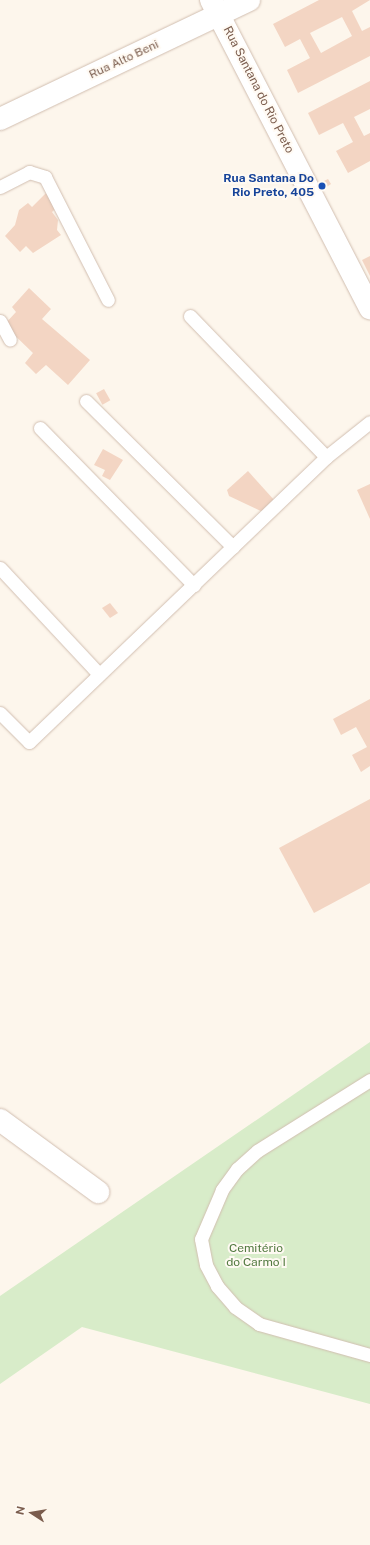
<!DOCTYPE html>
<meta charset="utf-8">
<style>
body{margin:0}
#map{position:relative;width:370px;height:1545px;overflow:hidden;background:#fdf6ec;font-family:"Public Sans",sans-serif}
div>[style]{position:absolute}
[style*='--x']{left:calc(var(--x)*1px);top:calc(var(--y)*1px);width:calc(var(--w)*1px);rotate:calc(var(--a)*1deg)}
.green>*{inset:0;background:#d8ecc9}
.building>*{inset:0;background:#f3d5c3;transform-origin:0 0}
.roads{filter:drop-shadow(0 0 1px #d1beb0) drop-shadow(0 0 1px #d1beb0)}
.lane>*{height:13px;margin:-6.5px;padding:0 6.5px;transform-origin:6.5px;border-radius:6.5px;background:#fff}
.street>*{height:22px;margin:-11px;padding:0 11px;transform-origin:11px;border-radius:11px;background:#fff}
.dots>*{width:11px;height:11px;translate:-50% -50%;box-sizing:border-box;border:2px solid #fffaf3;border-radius:50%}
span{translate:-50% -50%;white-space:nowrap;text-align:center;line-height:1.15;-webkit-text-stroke:4px #fffaf3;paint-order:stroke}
.street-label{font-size:12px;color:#7a5c4d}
.transit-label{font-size:12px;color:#164399;font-weight:700}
.right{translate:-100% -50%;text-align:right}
.park-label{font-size:12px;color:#537a41}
.north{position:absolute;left:12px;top:1493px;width:40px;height:40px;-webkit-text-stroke:3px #fffaf3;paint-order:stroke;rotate:282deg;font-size:11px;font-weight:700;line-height:16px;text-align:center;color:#7a5c4d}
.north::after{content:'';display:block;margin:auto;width:14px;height:18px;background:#7a5c4d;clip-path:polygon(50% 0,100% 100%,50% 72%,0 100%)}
</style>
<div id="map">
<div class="green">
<i style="clip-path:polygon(370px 1042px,370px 1404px,82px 1327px,0 1384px,0 1296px)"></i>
</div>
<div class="building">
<i style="clip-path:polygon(evenodd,319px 0,370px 0,352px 11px,362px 31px,370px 27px,370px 56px,298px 93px,287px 70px,310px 58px,300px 39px,285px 47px,273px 24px,319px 0,342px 17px,352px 36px,321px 53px,310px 33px,342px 17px)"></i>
<i style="clip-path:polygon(370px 81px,370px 109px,354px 117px,364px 136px,370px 133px,370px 161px,348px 173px,336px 151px,353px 142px,343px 123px,319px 135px,308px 113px)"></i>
<i style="clip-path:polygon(328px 179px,331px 184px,325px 188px,322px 182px)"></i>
<i style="clip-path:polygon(46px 193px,59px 205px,52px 212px,58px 220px,57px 230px,61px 235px,33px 253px,26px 246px,20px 252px,5px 236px,15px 225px,19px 210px,28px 203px,32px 207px)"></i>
<i style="clip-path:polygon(370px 256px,370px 276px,362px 260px)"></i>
<i style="clip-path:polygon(29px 288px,51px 309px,42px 319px,90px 360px,68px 385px,46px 365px,36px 374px,25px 363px,33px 353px,4px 325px,16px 312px,12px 307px)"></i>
<i style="left:104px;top:389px;width:13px;height:9px;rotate:61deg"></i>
<i style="clip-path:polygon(103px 449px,123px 460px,110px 480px,102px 476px,105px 470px,94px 465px)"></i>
<i style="clip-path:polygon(248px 471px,275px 501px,265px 513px,229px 496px,227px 490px)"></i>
<i style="clip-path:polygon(370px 484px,370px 519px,357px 490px)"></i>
<i style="clip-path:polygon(110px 603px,118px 613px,110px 618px,102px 608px)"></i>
<i style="clip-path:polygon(370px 699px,370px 766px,361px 772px,352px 755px,367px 747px,356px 727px,341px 735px,333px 719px)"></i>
<i style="clip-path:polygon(370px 799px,370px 883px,314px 913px,279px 848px)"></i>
</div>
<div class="roads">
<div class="lane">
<i style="--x:0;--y:187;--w:33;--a:-27"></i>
<i style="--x:29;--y:172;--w:17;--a:17"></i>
<i style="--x:45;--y:177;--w:138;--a:62.9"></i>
<i style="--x:190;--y:316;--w:196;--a:46"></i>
<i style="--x:0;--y:321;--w:21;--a:62"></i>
<i style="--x:86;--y:401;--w:207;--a:44.8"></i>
<i style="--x:40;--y:428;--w:220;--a:45.6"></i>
<i style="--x:0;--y:568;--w:145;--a:47"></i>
<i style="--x:0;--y:713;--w:41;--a:45"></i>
<i style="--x:29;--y:742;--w:412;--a:-43.8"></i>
<i style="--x:326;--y:457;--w:56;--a:-38.5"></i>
<i style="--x:370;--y:1080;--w:133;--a:147.9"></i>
<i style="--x:257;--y:1151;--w:27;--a:138"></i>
<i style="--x:237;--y:1169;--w:26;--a:126"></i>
<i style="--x:222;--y:1190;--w:53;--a:113.2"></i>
<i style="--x:201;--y:1239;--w:26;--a:79"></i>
<i style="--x:206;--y:1265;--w:24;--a:62"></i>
<i style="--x:217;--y:1286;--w:28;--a:49"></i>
<i style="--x:235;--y:1307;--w:29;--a:35"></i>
<i style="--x:259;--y:1324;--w:115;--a:15.6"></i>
</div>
<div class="street">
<i style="--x:211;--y:0;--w:347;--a:62.7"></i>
<i style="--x:0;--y:119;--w:276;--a:-25.5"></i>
<i style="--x:0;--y:1120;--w:122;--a:36.3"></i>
</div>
</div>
<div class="dots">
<i style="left:322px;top:186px;background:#1a4fb4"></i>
</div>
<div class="street-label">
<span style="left:124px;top:60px;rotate:-25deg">Rua Alto Beni</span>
<span style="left:258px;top:90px;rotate:63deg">Rua Santana do Rio Preto</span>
</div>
<div class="transit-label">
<span class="right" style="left:314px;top:186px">Rua Santana Do<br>Rio Preto, 405</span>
</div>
<div class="park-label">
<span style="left:256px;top:1256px">Cemitério<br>do Carmo I</span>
</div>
<div class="north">N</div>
</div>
